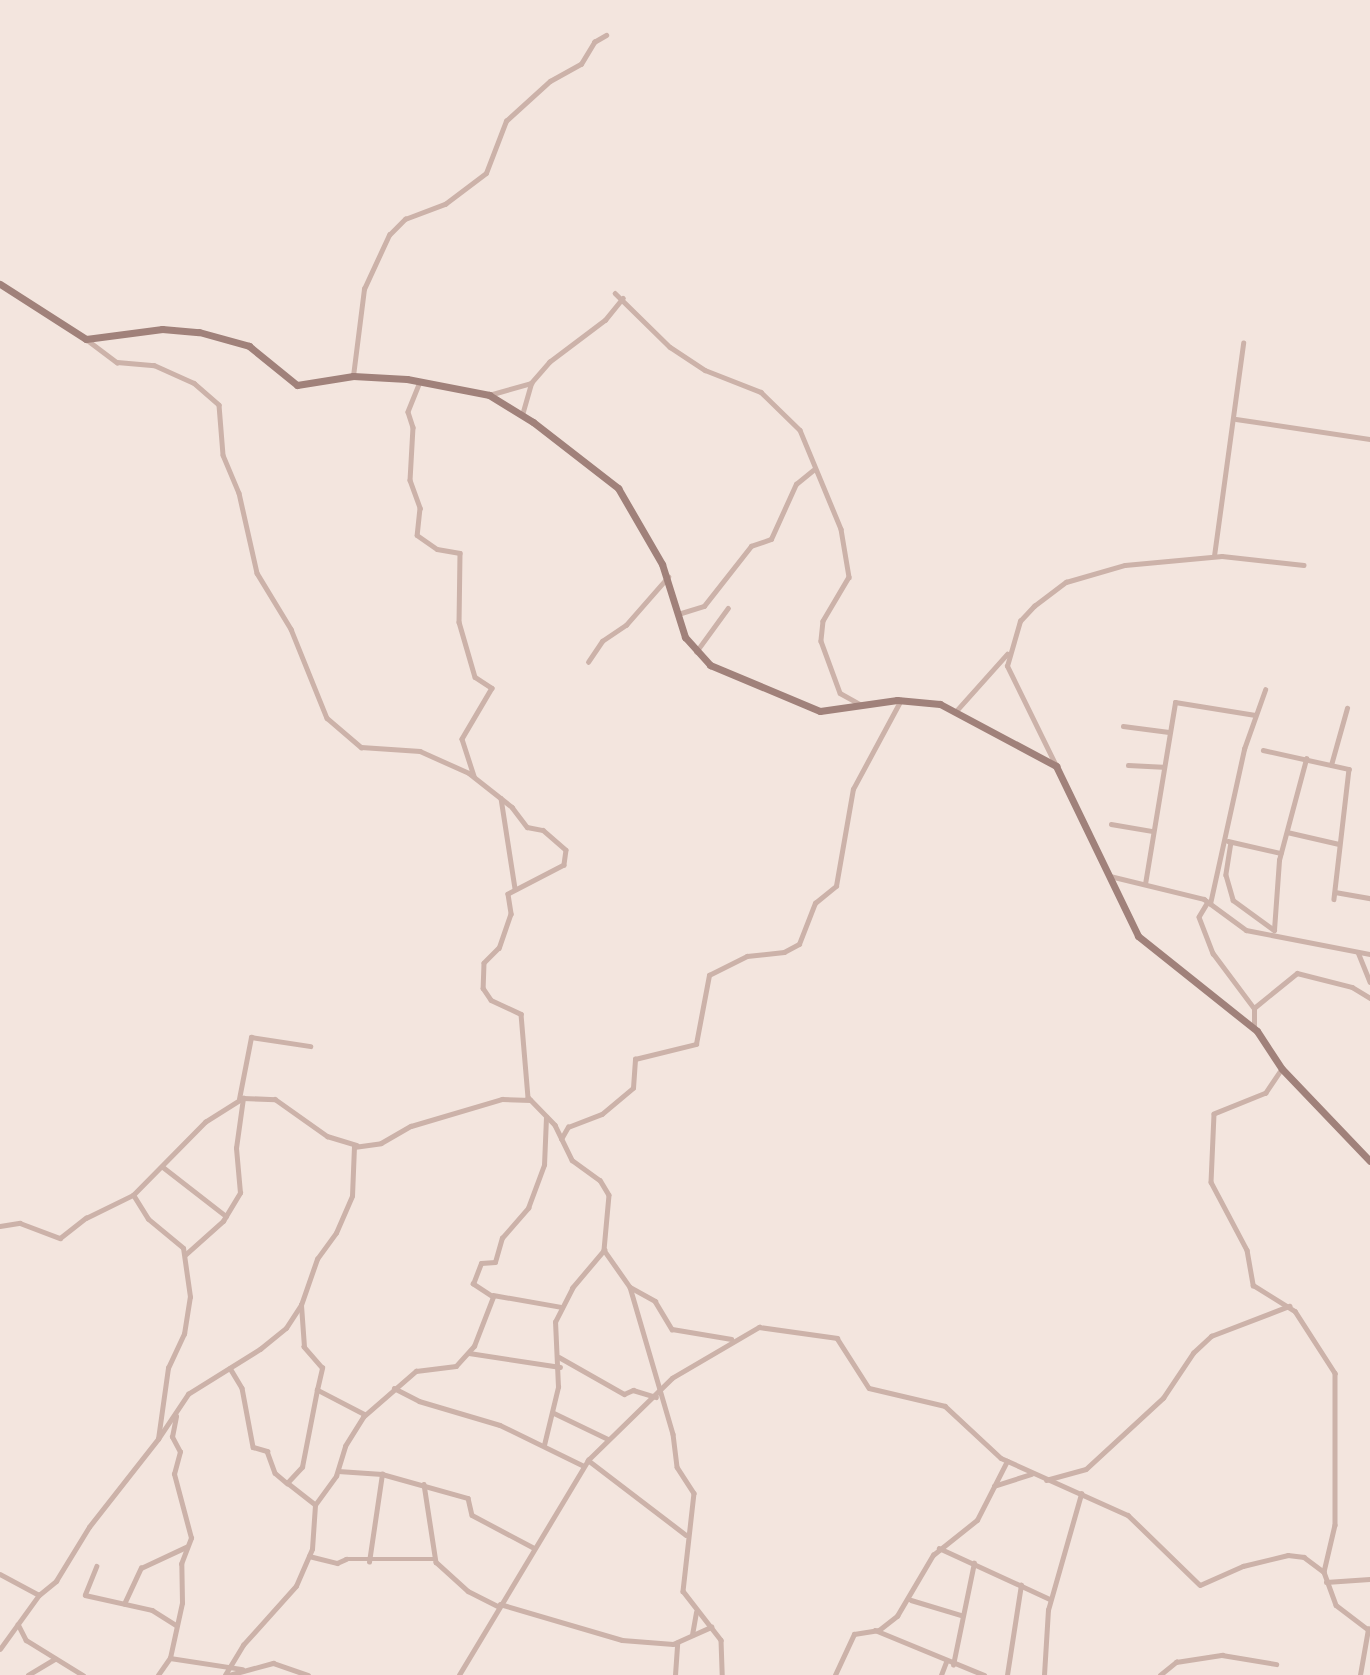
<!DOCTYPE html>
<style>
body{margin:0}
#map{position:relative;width:1370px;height:1675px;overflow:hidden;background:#f3e5de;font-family:Lato,sans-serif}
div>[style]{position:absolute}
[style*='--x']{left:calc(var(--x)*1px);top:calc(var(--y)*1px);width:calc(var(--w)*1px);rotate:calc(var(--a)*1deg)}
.street>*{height:4.5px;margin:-2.25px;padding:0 2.25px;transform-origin:2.25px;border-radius:2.25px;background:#ccb2a9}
.secondary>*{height:7px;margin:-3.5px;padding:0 3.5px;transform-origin:3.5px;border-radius:3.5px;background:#a0817a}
span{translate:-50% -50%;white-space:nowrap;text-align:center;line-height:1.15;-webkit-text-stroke:6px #faf0ea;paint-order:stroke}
</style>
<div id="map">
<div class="street">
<i style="--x:615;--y:293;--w:77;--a:44.5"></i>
<i style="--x:670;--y:347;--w:42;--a:33.3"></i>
<i style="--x:705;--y:370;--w:60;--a:21.4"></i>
<i style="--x:761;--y:392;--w:54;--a:44.3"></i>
<i style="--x:800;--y:430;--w:107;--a:67.5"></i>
<i style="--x:841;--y:529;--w:49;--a:80.5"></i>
<i style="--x:849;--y:577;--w:51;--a:120.6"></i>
<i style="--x:823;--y:621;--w:20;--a:96"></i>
<i style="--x:821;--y:641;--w:55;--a:69.9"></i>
<i style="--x:840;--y:693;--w:23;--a:29"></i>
<i style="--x:86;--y:339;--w:39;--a:37"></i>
<i style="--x:117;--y:362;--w:37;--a:5"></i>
<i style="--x:154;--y:365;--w:44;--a:24.2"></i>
<i style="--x:194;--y:383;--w:33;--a:41"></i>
<i style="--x:219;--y:405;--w:50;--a:85.4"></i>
<i style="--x:223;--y:455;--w:41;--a:67.2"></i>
<i style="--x:239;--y:493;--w:82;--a:77.3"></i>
<i style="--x:257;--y:573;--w:66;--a:58.7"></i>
<i style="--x:291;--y:629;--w:96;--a:68"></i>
<i style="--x:327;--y:718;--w:45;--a:40.5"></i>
<i style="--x:361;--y:747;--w:59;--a:3.9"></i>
<i style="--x:420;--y:751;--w:54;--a:24.2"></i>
<i style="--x:469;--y:773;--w:55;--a:38.3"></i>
<i style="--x:512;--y:807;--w:25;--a:53"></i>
<i style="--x:527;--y:827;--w:16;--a:11"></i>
<i style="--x:543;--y:830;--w:30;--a:41"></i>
<i style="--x:566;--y:850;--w:15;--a:98"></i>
<i style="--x:564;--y:865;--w:63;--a:152.6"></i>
<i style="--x:508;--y:894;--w:20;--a:81"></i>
<i style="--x:511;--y:914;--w:36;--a:109"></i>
<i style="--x:499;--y:948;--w:21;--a:135"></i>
<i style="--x:484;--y:963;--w:25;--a:92"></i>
<i style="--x:483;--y:988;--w:14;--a:56"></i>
<i style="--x:491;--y:1000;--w:33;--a:25"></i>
<i style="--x:521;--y:1014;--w:83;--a:85.2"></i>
<i style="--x:528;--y:1097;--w:39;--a:46"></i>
<i style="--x:555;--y:1125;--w:39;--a:64"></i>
<i style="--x:572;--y:1160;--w:34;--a:36"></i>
<i style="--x:600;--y:1180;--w:17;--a:59"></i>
<i style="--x:609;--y:1195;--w:55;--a:95.2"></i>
<i style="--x:604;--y:1250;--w:45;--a:54.9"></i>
<i style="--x:630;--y:1287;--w:153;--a:73.7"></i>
<i style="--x:673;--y:1434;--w:33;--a:83"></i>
<i style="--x:677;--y:1467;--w:31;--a:57"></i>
<i style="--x:694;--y:1493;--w:99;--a:96.4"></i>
<i style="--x:683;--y:1591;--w:62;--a:52.2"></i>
<i style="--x:721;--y:1640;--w:35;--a:88"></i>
<i style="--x:353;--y:376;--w:88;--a:-82.8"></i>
<i style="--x:364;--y:289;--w:60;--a:-65.2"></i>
<i style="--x:389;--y:235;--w:23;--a:-45"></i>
<i style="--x:405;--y:219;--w:43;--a:-20.6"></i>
<i style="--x:445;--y:204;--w:51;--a:-37.1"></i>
<i style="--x:486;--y:173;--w:56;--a:-69"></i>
<i style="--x:506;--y:121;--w:59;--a:-42.3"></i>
<i style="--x:550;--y:81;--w:35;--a:-29"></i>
<i style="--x:581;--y:64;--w:26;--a:-59"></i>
<i style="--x:594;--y:42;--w:14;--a:-30"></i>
<i style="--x:420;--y:382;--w:32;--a:112"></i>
<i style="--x:408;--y:412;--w:16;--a:72"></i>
<i style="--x:413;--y:427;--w:53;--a:93.2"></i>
<i style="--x:410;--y:480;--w:30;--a:70"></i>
<i style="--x:420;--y:508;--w:27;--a:96"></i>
<i style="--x:417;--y:535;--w:24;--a:35"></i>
<i style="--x:437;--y:549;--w:23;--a:10"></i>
<i style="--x:460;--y:553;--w:69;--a:90.8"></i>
<i style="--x:459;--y:622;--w:57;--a:73.8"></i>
<i style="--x:475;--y:677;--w:20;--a:33"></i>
<i style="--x:492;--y:688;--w:59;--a:120.5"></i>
<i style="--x:462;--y:739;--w:39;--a:72"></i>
<i style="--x:489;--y:395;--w:44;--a:-15.9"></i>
<i style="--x:531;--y:383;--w:28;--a:-49"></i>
<i style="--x:549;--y:362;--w:70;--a:-36.9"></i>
<i style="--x:605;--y:320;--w:28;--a:-51"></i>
<i style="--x:522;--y:415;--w:33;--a:-74"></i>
<i style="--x:1236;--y:419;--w:135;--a:8.5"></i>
<i style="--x:1214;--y:556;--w:215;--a:-82.2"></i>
<i style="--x:678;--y:614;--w:27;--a:-17"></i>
<i style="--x:704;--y:606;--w:76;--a:-51.9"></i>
<i style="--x:751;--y:546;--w:21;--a:-19"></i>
<i style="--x:771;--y:539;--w:60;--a:-65.6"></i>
<i style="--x:796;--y:484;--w:22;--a:-39"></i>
<i style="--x:696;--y:652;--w:54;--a:-54"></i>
<i style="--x:588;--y:662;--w:25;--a:-56"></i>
<i style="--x:602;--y:641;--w:29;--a:-34"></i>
<i style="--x:626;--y:625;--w:64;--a:-48.8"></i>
<i style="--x:957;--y:710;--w:75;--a:-48.2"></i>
<i style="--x:1123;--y:726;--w:46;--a:7.4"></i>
<i style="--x:1263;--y:750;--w:88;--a:12.5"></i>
<i style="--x:1349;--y:769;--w:131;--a:96.6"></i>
<i style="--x:1055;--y:764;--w:109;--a:-116.1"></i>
<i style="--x:1007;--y:666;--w:47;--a:-73.9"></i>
<i style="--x:1020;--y:621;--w:21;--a:-47"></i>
<i style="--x:1034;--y:606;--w:40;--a:-37"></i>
<i style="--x:1066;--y:582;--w:61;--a:-16.1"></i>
<i style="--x:1125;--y:565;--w:97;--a:-5.3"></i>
<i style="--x:1222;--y:556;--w:82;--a:6.3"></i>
<i style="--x:1128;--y:765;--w:34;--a:3"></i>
<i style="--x:1331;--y:765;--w:59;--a:-74.3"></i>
<i style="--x:501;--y:798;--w:91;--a:81.2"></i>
<i style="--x:1111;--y:824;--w:42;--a:9.7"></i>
<i style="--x:1287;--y:832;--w:53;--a:13"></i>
<i style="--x:1228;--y:841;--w:54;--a:12.8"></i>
<i style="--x:1231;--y:842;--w:33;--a:99"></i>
<i style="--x:1226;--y:875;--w:26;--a:74"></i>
<i style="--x:1233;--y:900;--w:51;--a:36.2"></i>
<i style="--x:1274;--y:930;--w:70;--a:-85.9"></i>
<i style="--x:1279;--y:860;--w:105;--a:-75"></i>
<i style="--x:1110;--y:876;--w:97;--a:13.7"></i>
<i style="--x:1204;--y:899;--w:52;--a:36.4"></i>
<i style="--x:1246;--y:930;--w:126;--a:11"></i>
<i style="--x:1145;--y:884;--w:184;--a:-80.6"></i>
<i style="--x:1175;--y:702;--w:81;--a:9.2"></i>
<i style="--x:1335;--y:892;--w:36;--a:10"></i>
<i style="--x:1208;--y:902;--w:17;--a:121"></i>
<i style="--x:1199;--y:917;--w:39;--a:69"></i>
<i style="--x:1213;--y:953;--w:69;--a:53.3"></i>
<i style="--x:1210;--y:904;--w:159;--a:-77.6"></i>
<i style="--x:1244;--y:749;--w:63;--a:-70.4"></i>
<i style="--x:1358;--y:952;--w:32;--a:68"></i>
<i style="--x:1254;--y:1029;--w:21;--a:-90"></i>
<i style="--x:1254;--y:1008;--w:55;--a:-39.1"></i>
<i style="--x:1297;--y:973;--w:57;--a:14.3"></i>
<i style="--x:1352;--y:987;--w:21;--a:31"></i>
<i style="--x:1282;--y:1069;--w:29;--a:124"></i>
<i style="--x:1266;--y:1093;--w:56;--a:158"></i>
<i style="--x:1214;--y:1114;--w:68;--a:92.5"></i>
<i style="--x:1211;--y:1182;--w:77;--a:62.1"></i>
<i style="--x:1247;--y:1250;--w:36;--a:80"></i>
<i style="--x:1253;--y:1285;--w:49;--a:31.8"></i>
<i style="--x:1295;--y:1311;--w:74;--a:57.2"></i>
<i style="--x:1335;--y:1373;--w:152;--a:90"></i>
<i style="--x:1335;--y:1525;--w:48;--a:103.2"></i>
<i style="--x:239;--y:1099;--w:63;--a:-79"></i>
<i style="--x:251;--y:1037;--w:60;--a:8.7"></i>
<i style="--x:561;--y:1139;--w:14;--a:-60"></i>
<i style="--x:568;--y:1127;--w:36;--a:-21"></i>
<i style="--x:602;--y:1114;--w:40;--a:-40"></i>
<i style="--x:633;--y:1088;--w:29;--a:-86"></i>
<i style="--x:635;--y:1059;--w:63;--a:-13.8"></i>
<i style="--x:696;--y:1044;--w:70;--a:-79.3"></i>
<i style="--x:709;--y:975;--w:42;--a:-26.6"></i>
<i style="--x:747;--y:956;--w:37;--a:-6"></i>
<i style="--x:784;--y:952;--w:17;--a:-28"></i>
<i style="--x:799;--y:944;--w:44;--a:-68.7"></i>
<i style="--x:815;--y:903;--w:27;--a:-39"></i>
<i style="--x:836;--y:886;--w:98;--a:-80.1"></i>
<i style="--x:853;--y:789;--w:101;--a:-61.7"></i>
<i style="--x:163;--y:1167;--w:80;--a:37.9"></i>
<i style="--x:0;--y:1226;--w:20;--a:-9"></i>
<i style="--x:20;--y:1223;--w:43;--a:20.6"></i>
<i style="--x:60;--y:1238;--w:33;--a:-38"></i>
<i style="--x:86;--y:1218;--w:52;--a:-26.1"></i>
<i style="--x:133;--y:1195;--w:103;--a:-45.4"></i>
<i style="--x:205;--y:1122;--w:45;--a:-32.3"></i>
<i style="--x:243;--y:1098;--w:32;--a:2"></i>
<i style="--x:275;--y:1099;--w:64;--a:35.4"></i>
<i style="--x:327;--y:1136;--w:31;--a:17"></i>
<i style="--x:185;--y:1255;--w:51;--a:-41.8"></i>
<i style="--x:223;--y:1221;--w:33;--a:-59"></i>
<i style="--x:240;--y:1193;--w:45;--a:-95.1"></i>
<i style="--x:236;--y:1148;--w:50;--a:-82"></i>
<i style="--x:630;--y:1287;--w:29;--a:29"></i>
<i style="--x:655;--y:1301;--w:33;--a:59"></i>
<i style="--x:672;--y:1329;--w:60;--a:9.6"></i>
<i style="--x:493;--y:1295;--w:70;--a:9.9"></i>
<i style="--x:469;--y:1353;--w:92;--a:8.7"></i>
<i style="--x:559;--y:1357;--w:75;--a:29.6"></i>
<i style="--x:624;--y:1394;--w:10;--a:-24"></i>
<i style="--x:633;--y:1390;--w:24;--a:17"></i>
<i style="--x:230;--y:1368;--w:23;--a:59"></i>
<i style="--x:242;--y:1388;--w:60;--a:79.4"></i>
<i style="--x:253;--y:1447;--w:15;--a:16"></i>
<i style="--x:267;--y:1451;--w:23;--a:70"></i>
<i style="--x:275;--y:1473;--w:16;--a:40"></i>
<i style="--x:394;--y:1388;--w:28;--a:27"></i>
<i style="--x:419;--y:1401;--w:84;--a:16.5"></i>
<i style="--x:500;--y:1425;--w:93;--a:26"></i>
<i style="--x:554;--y:1413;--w:60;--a:25.7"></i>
<i style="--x:365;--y:1415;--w:54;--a:-152.5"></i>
<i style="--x:317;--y:1390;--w:23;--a:-77"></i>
<i style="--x:322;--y:1368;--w:28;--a:-131"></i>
<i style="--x:304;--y:1347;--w:42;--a:-94.1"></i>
<i style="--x:301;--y:1305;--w:49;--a:-70.8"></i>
<i style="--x:317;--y:1259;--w:32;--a:-54"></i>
<i style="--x:336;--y:1233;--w:40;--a:-66.6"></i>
<i style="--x:352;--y:1196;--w:49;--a:-87.7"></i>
<i style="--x:354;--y:1147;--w:27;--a:-8"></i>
<i style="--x:381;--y:1143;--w:34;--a:-30"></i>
<i style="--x:411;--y:1126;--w:95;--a:-16.5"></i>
<i style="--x:502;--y:1099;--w:28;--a:2"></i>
<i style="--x:158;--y:1439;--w:54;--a:-56.3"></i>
<i style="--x:188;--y:1394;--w:85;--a:-32"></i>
<i style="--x:260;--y:1349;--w:33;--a:-39"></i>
<i style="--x:286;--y:1328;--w:27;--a:-57"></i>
<i style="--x:544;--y:1445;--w:60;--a:-76.4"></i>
<i style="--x:558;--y:1387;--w:65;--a:-92.6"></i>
<i style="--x:555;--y:1322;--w:38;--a:-63"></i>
<i style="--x:572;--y:1288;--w:50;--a:-49.9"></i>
<i style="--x:588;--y:1460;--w:123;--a:37.4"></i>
<i style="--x:338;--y:1471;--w:44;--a:3.9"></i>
<i style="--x:382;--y:1474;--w:89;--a:15.6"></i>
<i style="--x:468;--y:1498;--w:17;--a:77"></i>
<i style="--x:472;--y:1515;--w:70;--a:28"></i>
<i style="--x:1046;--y:1480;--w:41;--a:-15.4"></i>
<i style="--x:1086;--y:1469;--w:105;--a:-42.7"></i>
<i style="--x:1163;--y:1398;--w:54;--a:-56.3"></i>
<i style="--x:1193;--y:1353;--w:25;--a:-43"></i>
<i style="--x:1211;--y:1336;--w:84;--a:-21"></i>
<i style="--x:424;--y:1484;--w:79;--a:81.3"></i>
<i style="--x:436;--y:1562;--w:43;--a:42.2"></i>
<i style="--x:468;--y:1591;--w:35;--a:27"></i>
<i style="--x:994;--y:1486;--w:39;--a:-18"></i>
<i style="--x:315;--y:1505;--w:36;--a:-142"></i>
<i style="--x:287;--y:1483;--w:22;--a:-47"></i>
<i style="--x:302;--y:1467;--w:78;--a:-79"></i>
<i style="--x:939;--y:1548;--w:122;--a:24.7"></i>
<i style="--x:309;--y:1556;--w:29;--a:14"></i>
<i style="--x:337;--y:1563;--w:10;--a:-24"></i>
<i style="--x:346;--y:1559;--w:89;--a:0"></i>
<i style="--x:369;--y:1562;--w:89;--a:-81.6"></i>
<i style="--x:97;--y:1566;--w:31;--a:112"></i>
<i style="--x:85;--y:1595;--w:69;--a:12.6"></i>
<i style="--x:152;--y:1610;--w:28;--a:32"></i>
<i style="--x:0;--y:1574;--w:44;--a:28.3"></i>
<i style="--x:1326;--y:1582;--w:44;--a:-3.9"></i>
<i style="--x:911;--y:1600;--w:52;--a:16.7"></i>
<i style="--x:124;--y:1604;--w:40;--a:-65"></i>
<i style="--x:141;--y:1568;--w:50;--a:-25"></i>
<i style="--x:500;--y:1604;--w:127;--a:16.4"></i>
<i style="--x:622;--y:1640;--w:51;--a:4.5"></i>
<i style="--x:673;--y:1644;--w:42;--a:-24.1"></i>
<i style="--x:18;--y:1624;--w:18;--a:63"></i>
<i style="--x:26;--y:1640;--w:67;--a:31.6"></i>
<i style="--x:875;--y:1630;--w:118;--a:22.4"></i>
<i style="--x:692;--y:1635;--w:23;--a:-80"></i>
<i style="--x:0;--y:1649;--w:67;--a:-54.2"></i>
<i style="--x:39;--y:1595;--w:22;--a:-39"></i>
<i style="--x:56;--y:1581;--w:63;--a:-58.6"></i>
<i style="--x:89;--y:1527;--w:112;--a:-51.9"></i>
<i style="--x:158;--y:1439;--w:72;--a:-82"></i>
<i style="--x:168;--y:1368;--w:38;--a:-65"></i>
<i style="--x:184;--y:1334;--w:37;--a:-81"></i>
<i style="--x:190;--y:1297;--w:49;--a:-98.1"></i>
<i style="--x:183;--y:1248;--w:45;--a:-140.4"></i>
<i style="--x:148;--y:1219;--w:28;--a:-122"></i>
<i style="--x:170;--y:1658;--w:73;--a:8.7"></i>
<i style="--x:953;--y:1665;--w:104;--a:-78.4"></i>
<i style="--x:28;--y:1675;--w:31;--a:-31"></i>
<i style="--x:158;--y:1675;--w:21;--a:-55"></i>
<i style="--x:170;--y:1658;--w:56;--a:-77.7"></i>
<i style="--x:182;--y:1603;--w:39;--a:-91"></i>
<i style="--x:181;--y:1564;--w:28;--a:-69"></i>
<i style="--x:191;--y:1538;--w:66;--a:-104.9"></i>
<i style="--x:174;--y:1474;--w:23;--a:-75"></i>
<i style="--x:180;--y:1452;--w:17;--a:-118"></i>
<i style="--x:172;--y:1437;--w:21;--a:-79"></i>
<i style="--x:225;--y:1675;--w:35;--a:-59"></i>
<i style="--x:243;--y:1645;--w:79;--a:-48.1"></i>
<i style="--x:296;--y:1586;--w:40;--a:-66.6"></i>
<i style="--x:312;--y:1549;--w:44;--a:-86.1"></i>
<i style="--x:315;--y:1505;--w:36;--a:-54"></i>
<i style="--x:336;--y:1476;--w:31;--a:-73"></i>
<i style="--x:345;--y:1446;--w:34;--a:-58"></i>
<i style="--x:363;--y:1417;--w:70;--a:-41"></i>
<i style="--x:416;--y:1371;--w:40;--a:-7.1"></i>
<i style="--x:456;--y:1366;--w:27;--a:-48"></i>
<i style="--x:474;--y:1346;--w:53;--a:-68.8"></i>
<i style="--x:493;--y:1297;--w:24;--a:-147"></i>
<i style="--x:473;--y:1284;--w:22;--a:-69"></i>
<i style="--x:481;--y:1263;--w:14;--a:-4"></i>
<i style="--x:495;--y:1262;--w:25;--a:-74"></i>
<i style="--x:502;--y:1238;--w:40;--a:-49"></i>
<i style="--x:528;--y:1208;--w:46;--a:-69.6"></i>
<i style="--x:544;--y:1165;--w:48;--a:-87.6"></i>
<i style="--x:229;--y:1675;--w:46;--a:-15.3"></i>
<i style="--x:273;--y:1663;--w:37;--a:19"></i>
<i style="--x:459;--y:1675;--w:251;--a:-59"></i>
<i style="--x:588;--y:1460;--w:117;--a:-44.3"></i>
<i style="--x:672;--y:1378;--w:101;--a:-30.4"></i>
<i style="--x:759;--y:1327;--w:79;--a:8"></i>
<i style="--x:837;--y:1338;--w:59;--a:57.4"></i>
<i style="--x:869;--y:1388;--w:78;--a:13.3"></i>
<i style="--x:945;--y:1406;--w:76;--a:42.9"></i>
<i style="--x:1001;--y:1458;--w:139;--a:24.2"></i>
<i style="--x:1128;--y:1515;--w:100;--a:44.2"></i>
<i style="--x:1200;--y:1585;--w:47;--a:-23.8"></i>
<i style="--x:1243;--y:1566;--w:46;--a:-13.7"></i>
<i style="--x:1288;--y:1555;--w:16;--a:7"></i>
<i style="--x:1304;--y:1557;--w:25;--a:37"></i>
<i style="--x:1324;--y:1572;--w:35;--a:70"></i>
<i style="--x:1336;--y:1605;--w:43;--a:37.4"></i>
<i style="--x:675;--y:1675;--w:32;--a:-86"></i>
<i style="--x:835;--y:1675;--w:45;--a:-65.1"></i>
<i style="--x:854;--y:1634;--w:25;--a:-9"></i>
<i style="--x:879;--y:1630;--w:23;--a:-38"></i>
<i style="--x:897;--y:1616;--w:71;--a:-59.5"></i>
<i style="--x:933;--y:1555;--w:56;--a:-38.5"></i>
<i style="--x:977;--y:1520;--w:66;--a:-63"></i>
<i style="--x:941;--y:1675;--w:14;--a:-69"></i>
<i style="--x:1007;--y:1675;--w:91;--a:-81.2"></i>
<i style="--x:1044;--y:1675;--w:65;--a:-86.5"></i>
<i style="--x:1048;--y:1610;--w:121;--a:-74.1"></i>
<i style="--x:1160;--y:1675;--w:21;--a:-39"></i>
<i style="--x:1176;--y:1662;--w:47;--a:-8.7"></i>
<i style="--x:1222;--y:1655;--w:55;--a:9.5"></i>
<i style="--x:1360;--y:1675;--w:47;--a:-80.1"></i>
</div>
<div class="secondary">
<i style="--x:0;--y:284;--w:102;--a:32.6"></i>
<i style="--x:86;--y:339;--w:77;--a:-7.5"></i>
<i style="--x:162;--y:329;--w:37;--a:5"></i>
<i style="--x:199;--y:332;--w:52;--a:15.6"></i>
<i style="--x:249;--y:346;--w:62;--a:39.1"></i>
<i style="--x:297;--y:385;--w:57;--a:-9.1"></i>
<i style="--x:353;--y:376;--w:54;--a:3.2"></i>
<i style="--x:407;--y:379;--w:84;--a:11"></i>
<i style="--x:489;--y:395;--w:52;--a:31.5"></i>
<i style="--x:533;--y:422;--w:108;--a:37.8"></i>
<i style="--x:618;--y:488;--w:88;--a:59.9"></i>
<i style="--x:662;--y:564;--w:77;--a:72.5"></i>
<i style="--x:685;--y:637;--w:38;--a:48"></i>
<i style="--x:710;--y:665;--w:119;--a:22.7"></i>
<i style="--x:820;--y:711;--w:78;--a:-8.1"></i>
<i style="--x:897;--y:700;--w:43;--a:5.3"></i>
<i style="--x:940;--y:704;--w:132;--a:28.1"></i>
<i style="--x:1056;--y:766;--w:189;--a:64.2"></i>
<i style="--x:1138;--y:936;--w:152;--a:38.6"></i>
<i style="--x:1257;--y:1031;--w:45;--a:56.7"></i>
<i style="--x:1282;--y:1069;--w:127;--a:46.3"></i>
</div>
</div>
